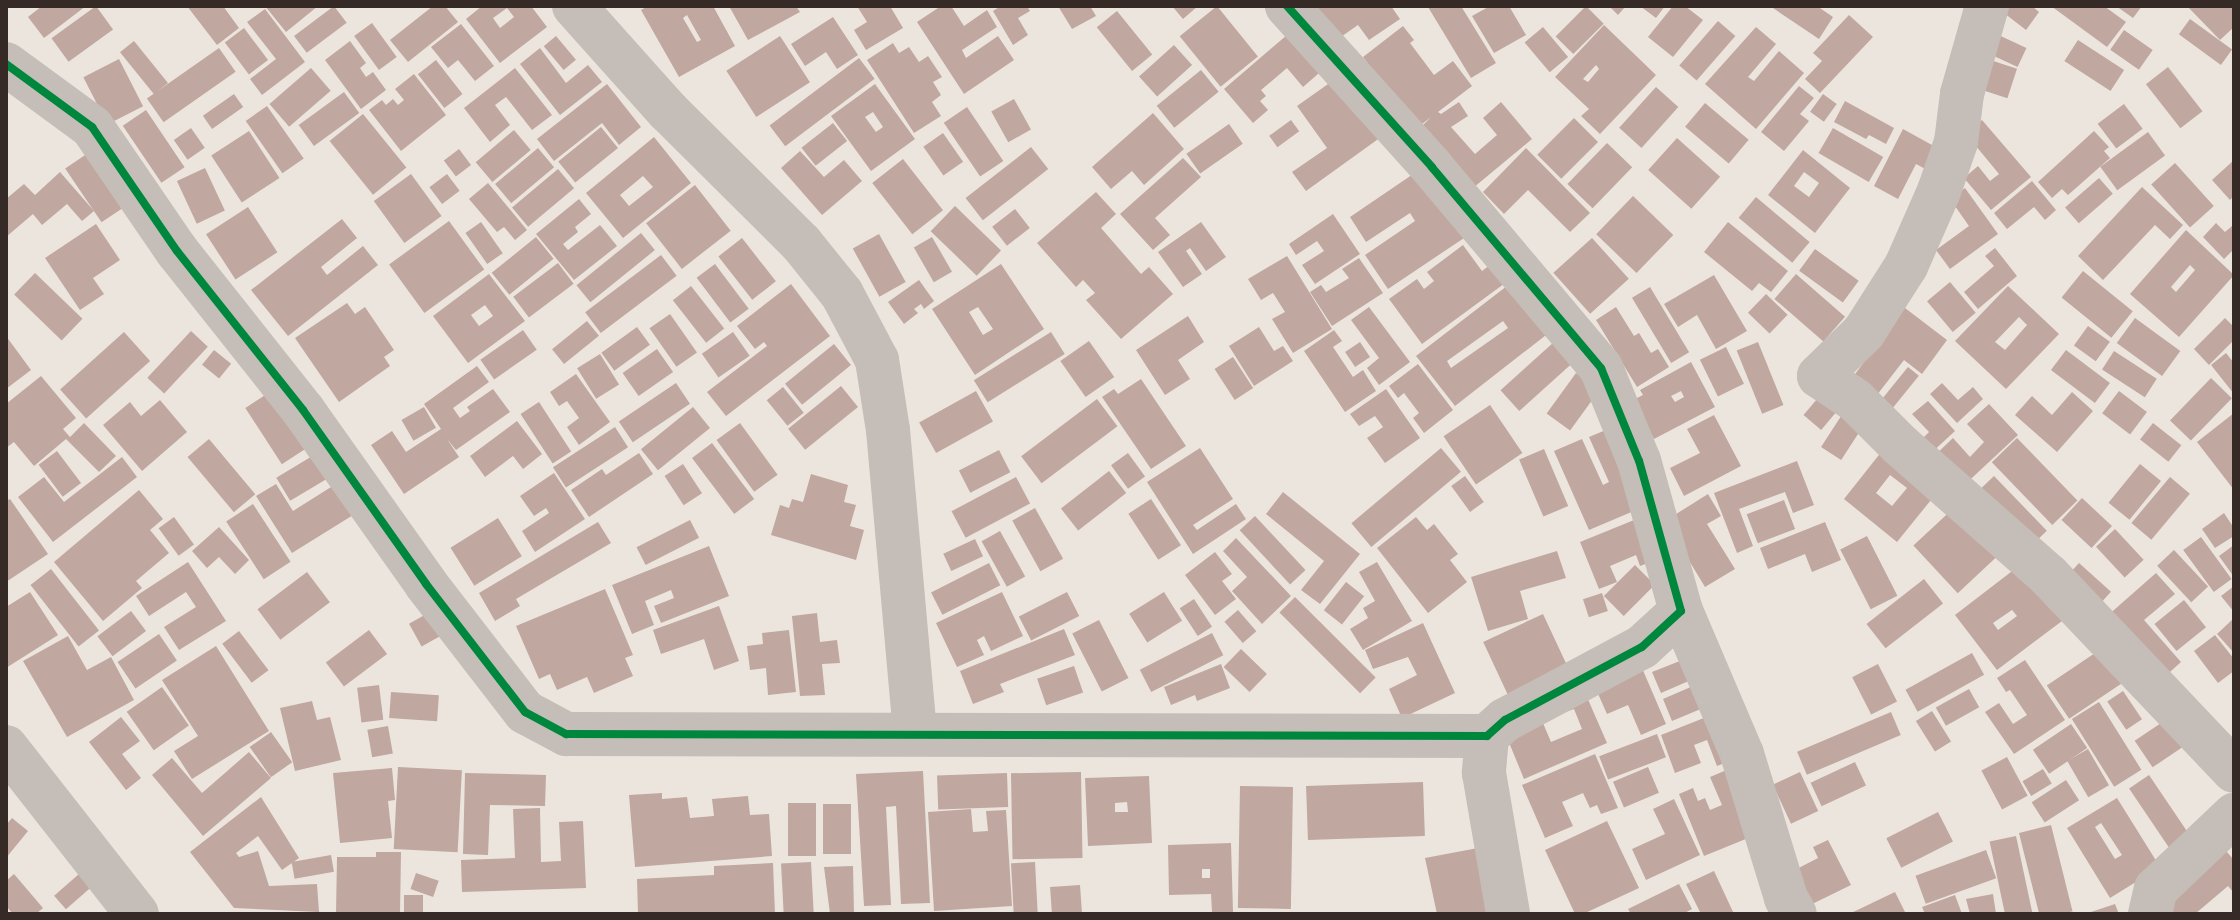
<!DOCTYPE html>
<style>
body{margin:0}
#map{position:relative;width:2240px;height:920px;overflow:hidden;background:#ece5de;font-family:Montserrat,sans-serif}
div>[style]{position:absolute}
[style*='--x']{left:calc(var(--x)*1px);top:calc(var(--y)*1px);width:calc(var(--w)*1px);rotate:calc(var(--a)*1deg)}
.building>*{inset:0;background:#c0a79f;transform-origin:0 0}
.minor>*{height:44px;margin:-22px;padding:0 22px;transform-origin:22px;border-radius:22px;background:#c5bdb7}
.cycleway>*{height:8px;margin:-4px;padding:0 4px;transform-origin:4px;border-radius:4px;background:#00873e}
span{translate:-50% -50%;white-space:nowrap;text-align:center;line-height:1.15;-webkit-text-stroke:6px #f9efe4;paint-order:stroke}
.frame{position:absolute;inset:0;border:8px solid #352a26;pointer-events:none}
</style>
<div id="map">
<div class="building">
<i style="clip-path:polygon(42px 6px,86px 6px,44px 38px,28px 17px)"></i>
<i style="left:96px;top:6px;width:29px;height:55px;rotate:54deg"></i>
<i style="clip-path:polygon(187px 6px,223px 6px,239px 28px,217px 45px)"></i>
<i style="clip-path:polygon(265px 6px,318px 6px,286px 32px)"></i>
<i style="left:334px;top:6px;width:21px;height:50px;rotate:53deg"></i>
<i style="clip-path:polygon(433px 6px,445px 6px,458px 22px,408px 62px,390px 40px)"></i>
<i style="clip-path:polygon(evenodd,482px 6px,531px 6px,547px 27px,500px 63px,466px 19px,482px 6px,507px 8px,514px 17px,500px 28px,493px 18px,507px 8px)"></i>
<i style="clip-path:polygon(evenodd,648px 6px,713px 6px,735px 46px,679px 77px,641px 10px,648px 6px,687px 15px,701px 40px,697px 42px,683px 18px,687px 15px)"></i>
<i style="clip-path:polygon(729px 6px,796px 6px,800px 12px,748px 40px)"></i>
<i style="clip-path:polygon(857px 6px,890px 6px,903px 28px,866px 50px,854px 30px,867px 22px)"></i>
<i style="clip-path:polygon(941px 6px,951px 6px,964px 26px,987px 10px,997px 27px,962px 50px,966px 58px,998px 36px,1014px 60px,964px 94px,917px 22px)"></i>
<i style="clip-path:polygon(1001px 6px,1027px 6px,1030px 11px,1018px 18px,1028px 35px,1013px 45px,993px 11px)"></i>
<i style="clip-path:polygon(1058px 6px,1090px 6px,1096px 16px,1072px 29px)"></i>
<i style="clip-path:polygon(1172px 6px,1198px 6px,1183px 19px)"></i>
<i style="left:1217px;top:6px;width:65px;height:48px;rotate:51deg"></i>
<i style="clip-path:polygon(1311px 6px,1391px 6px,1400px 19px,1369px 40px,1358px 25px,1335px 41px)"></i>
<i style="clip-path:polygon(1461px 6px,1496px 63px,1471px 78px,1428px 7px)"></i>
<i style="clip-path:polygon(1490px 6px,1509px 6px,1526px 35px,1494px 53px,1472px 16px)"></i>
<i style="left:1586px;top:6px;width:25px;height:43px;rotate:45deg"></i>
<i style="clip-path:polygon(1609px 6px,1626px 6px,1618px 15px)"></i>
<i style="clip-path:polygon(1640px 6px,1665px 6px,1656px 18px)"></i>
<i style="clip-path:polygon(1673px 6px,1685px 6px,1703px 20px,1673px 57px,1648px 37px)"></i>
<i style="clip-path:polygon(1770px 6px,1817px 6px,1833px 17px,1819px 39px)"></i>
<i style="clip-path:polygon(2009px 6px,2032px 6px,2039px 12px,2026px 30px,2004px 13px)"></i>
<i style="clip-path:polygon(2051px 6px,2104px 6px,2126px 22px,2107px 47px)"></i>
<i style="clip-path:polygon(2116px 6px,2142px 6px,2133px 18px)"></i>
<i style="clip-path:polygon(2187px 6px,2234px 6px,2234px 27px,2220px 40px)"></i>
<i style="clip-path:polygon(265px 9px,305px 62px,262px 95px,250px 79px,276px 59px,247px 22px)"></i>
<i style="left:1117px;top:11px;width:56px;height:26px;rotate:51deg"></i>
<i style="clip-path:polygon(1849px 15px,1873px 37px,1820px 93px,1805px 79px,1822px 61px,1813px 53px)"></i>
<i style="clip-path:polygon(833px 17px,858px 55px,837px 69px,826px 52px,805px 66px,791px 44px)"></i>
<i style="left:2190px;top:19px;width:52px;height:19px;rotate:36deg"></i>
<i style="left:1718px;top:21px;width:23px;height:59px;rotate:41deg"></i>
<i style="left:372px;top:23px;width:42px;height:22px;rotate:54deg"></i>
<i style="clip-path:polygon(461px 24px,494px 66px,475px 81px,458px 60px,448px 68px,431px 47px)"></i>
<i style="clip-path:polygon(evenodd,1604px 25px,1656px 75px,1600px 134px,1581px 116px,1589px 109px,1555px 77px,1604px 25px,1596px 65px,1599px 69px,1588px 82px,1583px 79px,1596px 65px)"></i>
<i style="clip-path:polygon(1403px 26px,1414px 40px,1410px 43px,1434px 75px,1453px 61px,1472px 86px,1438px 112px,1441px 114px,1459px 102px,1468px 116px,1451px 127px,1475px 154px,1497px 135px,1483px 118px,1501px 102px,1532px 139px,1473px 188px,1421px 127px,1431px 117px,1417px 128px,1363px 57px)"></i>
<i style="left:1543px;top:27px;width:39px;height:24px;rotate:50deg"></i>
<i style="clip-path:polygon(1756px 27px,1776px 44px,1748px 77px,1754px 81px,1779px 51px,1804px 73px,1756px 129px,1705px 84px)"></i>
<i style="left:244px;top:28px;width:40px;height:24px;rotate:53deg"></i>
<i style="clip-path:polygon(1294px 29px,1326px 67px,1303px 87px,1287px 68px,1261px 90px,1266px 96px,1260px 101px,1268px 110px,1253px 123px,1224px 89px)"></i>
<i style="left:2124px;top:30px;width:35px;height:24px;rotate:35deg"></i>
<i style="left:1992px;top:32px;width:38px;height:21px;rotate:25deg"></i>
<i style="left:556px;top:36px;width:31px;height:16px;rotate:50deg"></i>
<i style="left:780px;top:36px;width:55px;height:64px;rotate:57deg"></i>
<i style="left:2078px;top:40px;width:55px;height:25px;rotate:33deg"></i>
<i style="left:134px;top:41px;width:54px;height:18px;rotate:51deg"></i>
<i style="clip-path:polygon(350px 41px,366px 63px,360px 68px,366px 77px,373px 72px,386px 90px,361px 109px,325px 60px)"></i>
<i style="clip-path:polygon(893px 43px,899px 53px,909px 47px,919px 62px,928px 56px,942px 77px,933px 82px,941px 95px,932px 102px,941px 116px,914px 133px,867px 60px)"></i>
<i style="left:1174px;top:45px;width:27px;height:47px;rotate:48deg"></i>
<i style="left:219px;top:48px;width:29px;height:88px;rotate:55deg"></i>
<i style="clip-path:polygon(540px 48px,566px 83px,588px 65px,602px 82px,560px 115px,520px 64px)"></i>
<i style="left:1978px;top:56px;width:41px;height:31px;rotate:18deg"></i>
<i style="left:859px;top:58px;width:26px;height:112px;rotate:53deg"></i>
<i style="left:119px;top:59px;width:53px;height:40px;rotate:63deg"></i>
<i style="left:436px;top:60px;width:43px;height:23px;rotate:52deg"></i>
<i style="left:2168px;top:67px;width:56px;height:28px;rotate:52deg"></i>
<i style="left:311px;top:68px;width:30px;height:55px;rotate:49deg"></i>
<i style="clip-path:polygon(515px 68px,552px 115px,532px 130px,506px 97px,495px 105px,510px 125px,490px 142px,464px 108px)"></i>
<i style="left:1201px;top:70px;width:28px;height:57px;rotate:51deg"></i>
<i style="clip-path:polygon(414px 74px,446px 115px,401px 151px,369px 110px,382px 100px,386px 105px,393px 99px,398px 105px,404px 100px,395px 89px)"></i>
<i style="clip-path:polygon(1338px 77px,1381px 137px,1306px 191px,1292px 172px,1327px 148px,1297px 106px)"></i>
<i style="clip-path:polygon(607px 84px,641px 127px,619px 145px,602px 123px,554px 161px,537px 139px)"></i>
<i style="clip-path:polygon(evenodd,875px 84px,915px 139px,871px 171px,831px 116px,875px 84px,873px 112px,883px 127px,876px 132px,865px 117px,873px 112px)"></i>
<i style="clip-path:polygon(1799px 86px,1814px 98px,1800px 114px,1809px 121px,1784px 151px,1761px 132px)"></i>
<i style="left:1656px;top:87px;width:30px;height:55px;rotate:42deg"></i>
<i style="left:344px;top:92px;width:26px;height:56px;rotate:54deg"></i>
<i style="left:234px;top:94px;width:16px;height:38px;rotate:55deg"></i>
<i style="left:1823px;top:94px;width:17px;height:22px;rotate:36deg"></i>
<i style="left:1014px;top:99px;width:35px;height:26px;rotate:61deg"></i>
<i style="clip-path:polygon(1845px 101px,1894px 128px,1886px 144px,1869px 135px,1866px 139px,1834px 122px)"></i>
<i style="left:1705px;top:103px;width:57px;height:31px;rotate:40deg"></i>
<i style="left:2124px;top:104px;width:31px;height:33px;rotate:53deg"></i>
<i style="left:267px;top:106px;width:64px;height:26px;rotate:55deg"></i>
<i style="left:967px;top:107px;width:65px;height:28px;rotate:56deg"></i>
<i style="left:146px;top:110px;width:69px;height:28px;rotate:56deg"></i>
<i style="clip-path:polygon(1153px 113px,1184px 149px,1144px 185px,1132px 171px,1111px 189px,1092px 167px)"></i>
<i style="left:363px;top:114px;width:69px;height:43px;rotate:51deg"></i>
<i style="left:1574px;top:118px;width:34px;height:52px;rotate:45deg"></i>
<i style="left:1291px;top:120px;width:14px;height:27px;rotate:54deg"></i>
<i style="clip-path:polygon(1982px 120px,2031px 177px,1991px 210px,1964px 178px,1978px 166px,1990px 181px,1999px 174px,1966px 134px)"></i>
<i style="left:833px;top:123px;width:23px;height:40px;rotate:52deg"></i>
<i style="left:1229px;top:124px;width:24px;height:52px;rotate:55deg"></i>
<i style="left:601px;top:127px;width:27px;height:55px;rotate:51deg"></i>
<i style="left:191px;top:128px;width:24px;height:21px;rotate:55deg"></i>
<i style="left:1833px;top:128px;width:58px;height:29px;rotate:30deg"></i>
<i style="clip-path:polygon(1903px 129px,1941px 150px,1929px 171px,1916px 164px,1898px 199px,1874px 186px)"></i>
<i style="left:514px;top:130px;width:26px;height:50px;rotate:50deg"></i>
<i style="left:249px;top:131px;width:56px;height:45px;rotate:57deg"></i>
<i style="clip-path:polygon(2094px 131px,2109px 147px,2104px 151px,2110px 158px,2068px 195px,2062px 189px,2052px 198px,2038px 182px)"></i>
<i style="left:2148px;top:132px;width:29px;height:59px;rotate:54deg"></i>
<i style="left:943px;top:133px;width:35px;height:24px;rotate:55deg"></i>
<i style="clip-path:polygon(evenodd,654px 137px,691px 183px,623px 238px,586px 193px,654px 137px,643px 176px,653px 187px,629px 206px,620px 195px,643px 176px)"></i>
<i style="left:1677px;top:138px;width:58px;height:43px;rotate:42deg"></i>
<i style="left:1607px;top:143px;width:35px;height:57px;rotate:44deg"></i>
<i style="left:100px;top:145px;width:65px;height:42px;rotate:56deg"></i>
<i style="left:1031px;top:147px;width:28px;height:83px;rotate:52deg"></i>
<i style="left:538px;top:148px;width:25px;height:56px;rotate:50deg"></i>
<i style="clip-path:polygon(1526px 148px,1590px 213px,1570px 232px,1528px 190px,1504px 214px,1483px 192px)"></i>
<i style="left:459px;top:149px;width:20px;height:19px;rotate:53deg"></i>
<i style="clip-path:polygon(evenodd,1803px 150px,1850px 188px,1815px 233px,1768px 195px,1803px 150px,1804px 172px,1819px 183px,1809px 197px,1794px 186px,1804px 172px)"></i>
<i style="clip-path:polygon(800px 151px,824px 177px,844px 160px,862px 181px,822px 215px,781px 168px)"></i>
<i style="clip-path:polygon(1183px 158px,1201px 177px,1155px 218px,1170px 235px,1153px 250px,1120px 214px)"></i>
<i style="left:903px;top:159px;width:65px;height:39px;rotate:52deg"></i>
<i style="clip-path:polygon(2234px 160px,2234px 196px,2230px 200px,2212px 180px)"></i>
<i style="left:2175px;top:163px;width:58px;height:32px;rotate:48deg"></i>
<i style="clip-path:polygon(1425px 166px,1470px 234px,1388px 289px,1365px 255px,1415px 221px,1410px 213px,1366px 242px,1350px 217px)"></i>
<i style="left:205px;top:168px;width:47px;height:31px;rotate:65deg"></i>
<i style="left:558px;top:169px;width:25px;height:60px;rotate:50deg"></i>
<i style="clip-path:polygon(60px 172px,94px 211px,82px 221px,67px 204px,42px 225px,33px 214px,6px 237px,6px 199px,24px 184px,35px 195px)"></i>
<i style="left:411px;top:174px;width:52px;height:46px;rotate:54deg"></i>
<i style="left:447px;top:174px;width:21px;height:22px;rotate:53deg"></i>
<i style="left:2099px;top:178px;width:21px;height:45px;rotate:49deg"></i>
<i style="clip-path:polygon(2032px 181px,2056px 210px,2045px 220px,2034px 207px,2007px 229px,1994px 213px)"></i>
<i style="clip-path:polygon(488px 183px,527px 230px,515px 240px,504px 227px,497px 232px,469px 199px)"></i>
<i style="left:695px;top:185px;width:58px;height:62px;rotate:52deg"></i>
<i style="clip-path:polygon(2142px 187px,2183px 225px,2170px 239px,2155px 225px,2103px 280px,2078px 256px)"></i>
<i style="clip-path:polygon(1965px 188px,1998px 234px,1950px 269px,1936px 250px,1969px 226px,1950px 199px)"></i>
<i style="clip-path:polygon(1096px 192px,1116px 214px,1101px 228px,1141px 274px,1149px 267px,1173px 294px,1121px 339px,1086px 300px,1095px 293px,1083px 280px,1076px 287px,1037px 243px)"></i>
<i style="left:1633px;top:196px;width:56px;height:53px;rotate:44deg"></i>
<i style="left:1756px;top:197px;width:70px;height:27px;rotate:40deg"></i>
<i style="clip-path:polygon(579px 199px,591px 214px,575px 227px,578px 232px,563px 244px,568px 250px,600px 225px,617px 246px,574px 280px,536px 234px)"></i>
<i style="left:955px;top:206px;width:64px;height:35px;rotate:44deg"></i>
<i style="left:248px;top:207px;width:54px;height:50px;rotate:57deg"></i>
<i style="left:1015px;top:209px;width:24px;height:29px;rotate:52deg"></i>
<i style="clip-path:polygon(1333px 214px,1360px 254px,1315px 284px,1302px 265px,1324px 251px,1317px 241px,1296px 255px,1289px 244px)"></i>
<i style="clip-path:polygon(342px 219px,357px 238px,321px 267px,327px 275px,363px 246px,378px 265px,288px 336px,251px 290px)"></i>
<i style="left:449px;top:221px;width:60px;height:74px;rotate:54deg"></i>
<i style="left:481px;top:222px;width:38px;height:19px;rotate:55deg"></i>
<i style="clip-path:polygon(1201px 222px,1226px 257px,1206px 271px,1190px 248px,1186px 251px,1202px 274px,1183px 287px,1158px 252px)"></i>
<i style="clip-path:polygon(1728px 222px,1788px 271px,1771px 292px,1759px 283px,1752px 291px,1704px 252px)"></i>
<i style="clip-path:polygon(2216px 223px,2225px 232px,2232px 226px,2234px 228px,2234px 249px,2224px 259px,2203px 237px)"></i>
<i style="clip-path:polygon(96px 224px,120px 260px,93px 278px,104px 294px,80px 310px,45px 258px)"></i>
<i style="clip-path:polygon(evenodd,2186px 230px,2234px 275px,2179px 337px,2130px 294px,2186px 230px,2190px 265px,2195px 270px,2176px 292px,2171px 287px,2190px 265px)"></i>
<i style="left:641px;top:233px;width:22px;height:83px;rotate:51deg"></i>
<i style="left:879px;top:234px;width:55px;height:30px;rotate:61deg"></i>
<i style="left:536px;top:237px;width:28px;height:57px;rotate:51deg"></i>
<i style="left:932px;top:237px;width:40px;height:21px;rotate:60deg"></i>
<i style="left:742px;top:238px;width:55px;height:30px;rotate:52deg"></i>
<i style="left:1592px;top:238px;width:55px;height:52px;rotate:48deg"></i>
<i style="clip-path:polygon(1463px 245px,1482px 271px,1498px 259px,1512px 278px,1422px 344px,1389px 299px,1417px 279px,1424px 289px,1434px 281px,1427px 272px)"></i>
<i style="clip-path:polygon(1995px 248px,2017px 276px,1978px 309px,1964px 292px,1994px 266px,1985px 256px)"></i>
<i style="left:1815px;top:249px;width:54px;height:27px;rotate:36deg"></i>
<i style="left:661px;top:255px;width:26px;height:95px;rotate:53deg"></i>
<i style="clip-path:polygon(1287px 256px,1332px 329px,1293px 353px,1272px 319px,1285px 312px,1273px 293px,1261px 300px,1248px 279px)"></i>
<i style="clip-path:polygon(1359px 258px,1383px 293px,1332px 326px,1310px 292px,1321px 285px,1326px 292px,1349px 278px,1342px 269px)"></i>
<i style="left:558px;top:263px;width:26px;height:56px;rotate:53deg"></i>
<i style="left:715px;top:264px;width:56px;height:23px;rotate:53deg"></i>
<i style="clip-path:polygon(evenodd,1001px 264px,1044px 329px,975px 375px,932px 309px,1001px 264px,978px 307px,993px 329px,983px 335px,969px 312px,978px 307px)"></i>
<i style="left:2083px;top:271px;width:64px;height:34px;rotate:39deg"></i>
<i style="left:35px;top:273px;width:66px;height:30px;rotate:44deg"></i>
<i style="clip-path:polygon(evenodd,489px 274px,525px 321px,468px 363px,433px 316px,489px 274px,485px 305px,493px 316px,479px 326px,471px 315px,485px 305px)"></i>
<i style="left:1796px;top:274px;width:65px;height:33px;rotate:41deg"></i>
<i style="clip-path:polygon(1714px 275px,1747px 331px,1716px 349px,1697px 315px,1678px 327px,1664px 304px)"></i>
<i style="clip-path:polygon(evenodd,1516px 279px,1555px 328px,1455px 406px,1416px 356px,1516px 279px,1503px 321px,1508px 328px,1451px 368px,1447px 361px,1503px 321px)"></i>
<i style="clip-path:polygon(919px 280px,934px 301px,924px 309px,921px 304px,914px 309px,918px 313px,904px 324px,888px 302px)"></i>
<i style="left:1950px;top:282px;width:40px;height:30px;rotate:50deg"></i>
<i style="clip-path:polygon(791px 284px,830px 336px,726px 416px,707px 392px,767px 346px,764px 342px,755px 349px,737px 326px)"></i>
<i style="left:691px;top:286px;width:54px;height:23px;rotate:52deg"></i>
<i style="clip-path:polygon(evenodd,2008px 286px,2059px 334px,2006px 389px,1955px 341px,2008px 286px,2019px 317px,2027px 325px,2005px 350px,1995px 342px,2019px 317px)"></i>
<i style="left:1650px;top:287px;width:76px;height:21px;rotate:59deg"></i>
<i style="left:1766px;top:294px;width:30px;height:26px;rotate:44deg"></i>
<i style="clip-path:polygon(347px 303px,355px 314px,365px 307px,394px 350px,384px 357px,390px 366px,339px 402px,295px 338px)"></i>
<i style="clip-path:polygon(1369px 307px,1410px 362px,1379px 385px,1367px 368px,1379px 358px,1351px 320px)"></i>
<i style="clip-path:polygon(1616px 307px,1634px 336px,1639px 333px,1651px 353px,1658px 349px,1669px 367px,1637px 387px,1596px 320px)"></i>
<i style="clip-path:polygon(1905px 308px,1947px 340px,1922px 374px,1904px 360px,1870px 404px,1846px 386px)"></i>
<i style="left:670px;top:314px;width:47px;height:25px;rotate:55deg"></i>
<i style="clip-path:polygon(1188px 316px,1204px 342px,1178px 360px,1190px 379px,1165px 395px,1136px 350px)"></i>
<i style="left:2135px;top:318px;width:56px;height:31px;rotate:36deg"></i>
<i style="clip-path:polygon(2225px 318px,2234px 327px,2234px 340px,2209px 365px,2194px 349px)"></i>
<i style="left:587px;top:321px;width:19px;height:45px;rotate:51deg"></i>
<i style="left:2088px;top:326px;width:27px;height:24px;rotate:36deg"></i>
<i style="left:637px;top:327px;width:22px;height:44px;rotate:54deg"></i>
<i style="clip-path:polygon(1259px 327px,1274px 351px,1283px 346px,1293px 361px,1254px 386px,1229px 346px)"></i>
<i style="left:523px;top:330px;width:24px;height:52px;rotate:55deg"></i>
<i style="clip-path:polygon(1334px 330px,1342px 341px,1333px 347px,1353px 377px,1363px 370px,1376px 391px,1345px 412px,1304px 351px)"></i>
<i style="left:191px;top:331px;width:23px;height:64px;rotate:43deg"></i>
<i style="left:124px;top:332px;width:39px;height:86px;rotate:48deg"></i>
<i style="left:733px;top:332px;width:29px;height:38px;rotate:55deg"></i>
<i style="left:1051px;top:332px;width:26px;height:91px;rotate:58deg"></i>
<i style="clip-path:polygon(6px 336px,31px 370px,6px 389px)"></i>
<i style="left:1089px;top:341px;width:44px;height:35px;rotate:55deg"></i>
<i style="left:1360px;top:342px;width:18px;height:18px;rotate:56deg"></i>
<i style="left:1554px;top:342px;width:28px;height:72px;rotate:48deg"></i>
<i style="left:1758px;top:342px;width:68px;height:23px;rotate:68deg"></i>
<i style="left:834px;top:344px;width:27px;height:63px;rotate:51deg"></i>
<i style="left:1726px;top:347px;width:41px;height:29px;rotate:64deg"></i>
<i style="left:657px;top:349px;width:28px;height:42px;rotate:55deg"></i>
<i style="left:214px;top:350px;width:22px;height:19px;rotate:39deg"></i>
<i style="left:2066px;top:350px;width:55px;height:25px;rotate:37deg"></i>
<i style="left:2114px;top:351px;width:51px;height:22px;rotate:33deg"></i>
<i style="clip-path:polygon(2226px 353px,2234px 363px,2234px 394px,2211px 365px)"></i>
<i style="left:600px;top:354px;width:36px;height:27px;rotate:58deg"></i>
<i style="left:1233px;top:357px;width:37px;height:22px;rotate:57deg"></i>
<i style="clip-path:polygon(evenodd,1691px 362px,1715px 407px,1654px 439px,1633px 400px,1643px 395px,1640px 390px,1691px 362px,1681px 391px,1684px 397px,1675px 402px,1671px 396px,1681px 391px)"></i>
<i style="clip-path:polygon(1418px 364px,1453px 410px,1424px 433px,1413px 418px,1419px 413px,1404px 393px,1398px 398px,1389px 386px)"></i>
<i style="clip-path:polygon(477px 366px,489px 382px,453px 408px,460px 418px,470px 411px,467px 407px,493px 389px,510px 412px,456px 450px,447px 439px,459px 457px,404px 494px,371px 445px,392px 431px,406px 452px,441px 429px,424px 404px)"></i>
<i style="left:1908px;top:367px;width:14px;height:48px;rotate:39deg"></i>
<i style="left:1576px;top:373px;width:29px;height:50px;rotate:36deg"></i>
<i style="clip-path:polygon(576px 374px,610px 422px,579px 445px,567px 427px,579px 418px,567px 401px,559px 406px,550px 392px)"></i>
<i style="clip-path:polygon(41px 376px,76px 418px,63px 429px,70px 437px,84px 423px,116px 456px,99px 472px,66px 439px,34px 466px,14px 442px,6px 448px,6px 404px)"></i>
<i style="left:2211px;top:378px;width:29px;height:59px;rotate:44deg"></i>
<i style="clip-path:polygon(1141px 379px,1186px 446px,1151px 469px,1102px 397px,1114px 389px,1118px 394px)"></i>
<i style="left:676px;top:383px;width:25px;height:69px;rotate:56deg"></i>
<i style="clip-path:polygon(1942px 383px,1958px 400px,1973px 387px,1983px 399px,1957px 423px,1930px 394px)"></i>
<i style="left:841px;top:386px;width:27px;height:68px;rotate:51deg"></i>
<i style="left:1828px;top:386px;width:23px;height:38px;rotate:40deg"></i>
<i style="left:783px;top:387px;width:33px;height:21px;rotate:51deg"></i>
<i style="clip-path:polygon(1386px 389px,1420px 438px,1385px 463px,1367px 438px,1383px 427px,1375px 416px,1359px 426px,1350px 414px)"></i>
<i style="left:273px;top:390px;width:67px;height:33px;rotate:57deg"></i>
<i style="left:976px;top:391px;width:35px;height:65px;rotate:61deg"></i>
<i style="left:2119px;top:391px;width:35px;height:28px;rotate:37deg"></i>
<i style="clip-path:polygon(2072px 392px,2093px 411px,2057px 452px,2015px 415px,2032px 396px,2052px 415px)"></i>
<i style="left:1097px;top:399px;width:34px;height:95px;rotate:53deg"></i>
<i style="clip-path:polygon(160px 400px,187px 432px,142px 471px,103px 425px,130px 402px,141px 416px)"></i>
<i style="clip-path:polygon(1928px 401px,1955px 431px,1929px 455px,1918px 443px,1929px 432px,1912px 414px)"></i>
<i style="left:539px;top:402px;width:59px;height:22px;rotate:57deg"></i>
<i style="clip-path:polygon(1989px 404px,2018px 435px,1959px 490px,1930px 460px,1953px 438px,1970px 457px,1984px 442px,1967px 424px)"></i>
<i style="left:1490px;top:405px;width:58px;height:56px;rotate:56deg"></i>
<i style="left:424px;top:407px;width:24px;height:26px;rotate:60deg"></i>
<i style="left:693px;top:407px;width:27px;height:67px;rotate:51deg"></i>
<i style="left:1845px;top:410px;width:24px;height:44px;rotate:33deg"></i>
<i style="clip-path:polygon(2234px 413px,2234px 490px,2197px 442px)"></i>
<i style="clip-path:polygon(1714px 415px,1741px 466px,1684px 496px,1670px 468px,1700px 453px,1687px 429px)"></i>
<i style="clip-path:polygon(517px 421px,542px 454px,523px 469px,513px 456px,485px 477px,470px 456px)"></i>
<i style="left:740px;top:423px;width:64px;height:29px;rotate:54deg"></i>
<i style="left:2153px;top:423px;width:36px;height:21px;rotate:38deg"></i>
<i style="left:615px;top:427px;width:24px;height:74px;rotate:57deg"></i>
<i style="clip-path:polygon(1613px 427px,1648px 505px,1589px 530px,1554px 451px,1582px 439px,1603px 485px,1609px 482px,1589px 437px)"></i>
<i style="left:2017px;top:438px;width:87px;height:35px;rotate:46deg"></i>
<i style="left:209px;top:439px;width:72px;height:28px;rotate:50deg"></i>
<i style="left:712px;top:443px;width:70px;height:25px;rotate:53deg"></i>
<i style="clip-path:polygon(evenodd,1886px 446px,1939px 490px,1897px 542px,1844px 499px,1886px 446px,1890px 475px,1907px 488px,1892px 506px,1876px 493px,1890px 475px)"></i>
<i style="clip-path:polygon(1200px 448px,1233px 499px,1193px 525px,1197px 530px,1236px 504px,1246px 519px,1193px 554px,1147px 482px)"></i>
<i style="left:1441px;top:448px;width:31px;height:117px;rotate:50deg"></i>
<i style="left:1544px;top:449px;width:62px;height:27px;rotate:67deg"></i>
<i style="left:999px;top:450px;width:25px;height:45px;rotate:63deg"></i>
<i style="left:57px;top:451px;width:40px;height:23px;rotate:53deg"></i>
<i style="clip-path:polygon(639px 453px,653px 474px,589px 517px,571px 490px,602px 469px,606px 475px)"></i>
<i style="left:1128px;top:453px;width:29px;height:21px;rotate:54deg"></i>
<i style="left:314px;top:455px;width:27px;height:44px;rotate:59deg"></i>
<i style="clip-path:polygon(122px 457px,137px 477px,53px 542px,18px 497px,44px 477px,64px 502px)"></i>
<i style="clip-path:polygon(1797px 461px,1814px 505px,1793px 513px,1785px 492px,1739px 509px,1753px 546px,1737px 553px,1714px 493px)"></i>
<i style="left:683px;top:464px;width:35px;height:22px;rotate:57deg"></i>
<i style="left:2140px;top:464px;width:27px;height:50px;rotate:39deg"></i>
<i style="left:1109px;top:471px;width:28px;height:61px;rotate:52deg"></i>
<i style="clip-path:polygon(554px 473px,585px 519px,535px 552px,522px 531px,549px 513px,546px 508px,534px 516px,520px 496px)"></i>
<i style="clip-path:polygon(811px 474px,848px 485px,844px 502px,856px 505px,850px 526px,864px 530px,856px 560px,771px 535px,780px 505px,789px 508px,792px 499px,803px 502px)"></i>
<i style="left:1465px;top:476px;width:32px;height:17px;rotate:54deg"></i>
<i style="left:1994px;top:476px;width:76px;height:30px;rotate:46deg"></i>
<i style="left:1016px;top:477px;width:30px;height:73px;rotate:62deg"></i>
<i style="left:2170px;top:477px;width:26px;height:60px;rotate:40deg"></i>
<i style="clip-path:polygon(339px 482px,358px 512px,292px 553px,256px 496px,276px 484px,293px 511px)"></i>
<i style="clip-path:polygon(139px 490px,163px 519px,150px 530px,169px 553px,136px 581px,142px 588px,103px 621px,54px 562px)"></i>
<i style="clip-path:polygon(1283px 492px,1360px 554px,1320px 604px,1301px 590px,1324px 561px,1266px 514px)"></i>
<i style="clip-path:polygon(1708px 494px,1721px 516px,1707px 524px,1735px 569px,1705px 587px,1665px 521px)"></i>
<i style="left:2082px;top:498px;width:41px;height:30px;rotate:43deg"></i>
<i style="clip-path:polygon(10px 499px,48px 554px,6px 582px,6px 501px)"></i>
<i style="left:1151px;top:499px;width:55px;height:27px;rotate:57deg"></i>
<i style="left:1784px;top:500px;width:31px;height:40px;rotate:69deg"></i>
<i style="left:253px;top:504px;width:69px;height:32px;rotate:57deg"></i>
<i style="left:1958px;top:504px;width:65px;height:61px;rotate:47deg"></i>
<i style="left:1035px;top:508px;width:58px;height:26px;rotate:61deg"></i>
<i style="clip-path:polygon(2224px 513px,2234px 528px,2234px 536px,2215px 548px,2202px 529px)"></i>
<i style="left:1255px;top:516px;width:74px;height:21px;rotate:47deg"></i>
<i style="left:174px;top:517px;width:34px;height:19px;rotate:54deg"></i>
<i style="clip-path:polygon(1416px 517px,1427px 530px,1434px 524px,1458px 554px,1450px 560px,1467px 582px,1428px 613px,1377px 548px)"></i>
<i style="left:498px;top:518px;width:45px;height:56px;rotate:58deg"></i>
<i style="clip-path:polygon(1639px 518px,1656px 560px,1640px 566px,1636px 555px,1610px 566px,1617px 582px,1599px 589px,1580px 542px)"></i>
<i style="left:690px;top:520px;width:20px;height:60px;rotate:63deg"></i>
<i style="clip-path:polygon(598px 522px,611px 543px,516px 599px,520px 606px,495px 621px,479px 593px)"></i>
<i style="clip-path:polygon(1825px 522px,1841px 560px,1812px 572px,1805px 554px,1768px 569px,1760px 548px)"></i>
<i style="clip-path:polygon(219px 527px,249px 560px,235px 574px,219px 557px,207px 568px,192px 551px)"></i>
<i style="left:2115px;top:529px;width:42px;height:26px;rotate:47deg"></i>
<i style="left:1000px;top:531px;width:52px;height:21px;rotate:61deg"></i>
<i style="left:1867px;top:536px;width:67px;height:30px;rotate:63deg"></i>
<i style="left:2201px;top:537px;width:52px;height:22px;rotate:54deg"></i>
<i style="clip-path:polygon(1236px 538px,1291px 596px,1262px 624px,1232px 591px,1247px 577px,1223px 551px)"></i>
<i style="left:975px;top:539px;width:19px;height:35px;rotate:65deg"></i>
<i style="clip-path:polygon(2234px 545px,2234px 577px,2219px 556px)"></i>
<i style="clip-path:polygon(709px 546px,729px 596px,661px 623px,654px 606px,674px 598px,671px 590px,645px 601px,654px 625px,632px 634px,612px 585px)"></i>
<i style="left:2174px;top:550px;width:50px;height:23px;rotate:47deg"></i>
<i style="clip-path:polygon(1557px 551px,1566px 578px,1520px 591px,1528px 619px,1488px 631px,1471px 577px)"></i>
<i style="clip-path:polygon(1215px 552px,1232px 574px,1222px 581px,1236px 599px,1215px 615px,1185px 575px)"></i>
<i style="clip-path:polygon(188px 562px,226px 621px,179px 650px,164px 627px,196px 607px,186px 592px,149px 616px,136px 596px)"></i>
<i style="clip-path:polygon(1377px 562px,1412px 621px,1363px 650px,1350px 629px,1368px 618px,1363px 608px,1375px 601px,1359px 572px)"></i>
<i style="left:989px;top:563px;width:25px;height:65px;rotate:63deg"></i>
<i style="left:2079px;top:563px;width:43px;height:23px;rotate:42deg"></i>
<i style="left:1635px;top:565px;width:28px;height:44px;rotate:45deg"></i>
<i style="clip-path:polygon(evenodd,2020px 565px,2062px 621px,1997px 670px,1955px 615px,2020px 565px,2012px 610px,2017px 616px,1998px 630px,1993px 623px,2012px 610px)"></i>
<i style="left:51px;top:569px;width:78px;height:26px;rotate:52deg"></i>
<i style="left:307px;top:572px;width:38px;height:62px;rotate:53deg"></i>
<i style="clip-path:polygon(2156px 573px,2175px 594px,2144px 620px,2181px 662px,2161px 680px,2106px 617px)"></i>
<i style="left:1924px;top:579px;width:31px;height:73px;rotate:52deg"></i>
<i style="left:1346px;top:582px;width:23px;height:36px;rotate:38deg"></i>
<i style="clip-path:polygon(2234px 586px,2234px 612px,2221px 596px)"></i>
<i style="clip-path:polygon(605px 589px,633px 655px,625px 658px,633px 676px,594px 693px,587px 677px,557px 690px,550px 674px,539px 679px,516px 626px)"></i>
<i style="clip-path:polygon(30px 592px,58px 635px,6px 668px,6px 607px)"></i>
<i style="clip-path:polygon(1002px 592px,1023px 636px,991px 651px,984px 636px,977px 640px,984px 655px,957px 667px,936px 623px)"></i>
<i style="left:1067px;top:592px;width:27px;height:54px;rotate:63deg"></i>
<i style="left:1164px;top:592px;width:34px;height:41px;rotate:58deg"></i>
<i style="left:1602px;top:593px;width:19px;height:20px;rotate:72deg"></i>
<i style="left:1295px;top:597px;width:114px;height:22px;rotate:45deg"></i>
<i style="left:1194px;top:599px;width:33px;height:17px;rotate:57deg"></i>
<i style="left:2184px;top:600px;width:35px;height:38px;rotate:51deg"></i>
<i style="clip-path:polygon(719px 606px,739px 661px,714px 670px,704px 639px,661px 654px,653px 630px)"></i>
<i style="left:1238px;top:610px;width:28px;height:18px;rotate:49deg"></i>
<i style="left:131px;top:611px;width:25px;height:42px;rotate:53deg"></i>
<i style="left:430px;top:612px;width:26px;height:24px;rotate:61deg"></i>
<i style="clip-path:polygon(817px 613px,820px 642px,837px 640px,840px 663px,822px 664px,825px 695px,800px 696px,792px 616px)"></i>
<i style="left:1543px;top:614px;width:63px;height:66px;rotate:65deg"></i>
<i style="clip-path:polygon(2234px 618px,2234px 653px,2217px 634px)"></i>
<i style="left:1099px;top:620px;width:65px;height:30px;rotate:63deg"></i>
<i style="clip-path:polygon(1423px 623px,1455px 693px,1402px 718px,1389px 689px,1417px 675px,1408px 657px,1373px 669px,1365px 650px)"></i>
<i style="clip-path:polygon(1064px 629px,1075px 655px,1000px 684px,1004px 692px,973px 704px,960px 671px)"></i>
<i style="left:369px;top:630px;width:30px;height:54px;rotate:53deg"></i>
<i style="clip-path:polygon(789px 630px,796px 692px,768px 695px,766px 668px,750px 670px,747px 646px,763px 644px,762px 633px)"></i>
<i style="left:239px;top:631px;width:49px;height:21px;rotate:53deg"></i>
<i style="left:1212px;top:633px;width:25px;height:81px;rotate:63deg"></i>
<i style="left:159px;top:634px;width:32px;height:50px;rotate:56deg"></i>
<i style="clip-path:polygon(2215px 635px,2234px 659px,2234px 671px,2218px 683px,2194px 651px)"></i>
<i style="clip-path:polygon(68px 636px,87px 670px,111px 657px,134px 700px,67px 737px,23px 661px)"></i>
<i style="clip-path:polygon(216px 646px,269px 731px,192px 779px,174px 751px,198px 736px,162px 680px)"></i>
<i style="left:2104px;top:647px;width:40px;height:69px;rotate:56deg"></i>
<i style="left:1241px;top:649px;width:36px;height:25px;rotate:44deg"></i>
<i style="left:1972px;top:653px;width:25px;height:76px;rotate:61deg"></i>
<i style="clip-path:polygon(1695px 655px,1715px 703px,1672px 721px,1663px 699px,1693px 686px,1691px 680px,1661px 693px,1652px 672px)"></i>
<i style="clip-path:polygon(2025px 660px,2065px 720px,2014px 754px,1985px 712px,1999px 703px,2013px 724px,2027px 715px,2010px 690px,2006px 692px,1997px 678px)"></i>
<i style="clip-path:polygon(1221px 664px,1230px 688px,1197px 701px,1195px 695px,1171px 705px,1164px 687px)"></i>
<i style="left:1878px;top:664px;width:42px;height:29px;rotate:63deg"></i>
<i style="left:1074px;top:666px;width:28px;height:39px;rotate:71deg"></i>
<i style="clip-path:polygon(1642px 668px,1666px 724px,1641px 735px,1628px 705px,1607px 714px,1595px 687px)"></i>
<i style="left:379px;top:685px;width:35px;height:22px;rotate:83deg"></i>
<i style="left:162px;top:687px;width:47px;height:43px;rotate:55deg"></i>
<i style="clip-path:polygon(1583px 688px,1607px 743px,1524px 779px,1508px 740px,1537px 709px,1551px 742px,1582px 729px,1574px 709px,1560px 714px)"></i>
<i style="left:1969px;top:689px;width:21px;height:38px;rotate:61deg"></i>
<i style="left:2123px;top:691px;width:34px;height:19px;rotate:56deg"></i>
<i style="left:391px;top:692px;width:48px;height:26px;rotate:4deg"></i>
<i style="clip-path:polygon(312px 701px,317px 720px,330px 717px,341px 760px,295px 771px,280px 708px)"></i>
<i style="left:2099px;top:702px;width:80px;height:32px;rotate:58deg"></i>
<i style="left:1932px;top:711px;width:36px;height:19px;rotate:58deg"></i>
<i style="clip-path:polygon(1719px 712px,1737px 758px,1717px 766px,1707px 740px,1694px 745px,1701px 763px,1675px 773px,1661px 735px)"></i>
<i style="left:1891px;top:712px;width:25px;height:102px;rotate:67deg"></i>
<i style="clip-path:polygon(121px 717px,140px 741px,122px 754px,141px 778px,126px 790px,89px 742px)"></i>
<i style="left:2167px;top:719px;width:32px;height:39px;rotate:56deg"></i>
<i style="left:2071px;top:724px;width:29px;height:46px;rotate:56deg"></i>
<i style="left:388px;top:726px;width:28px;height:21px;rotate:80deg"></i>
<i style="left:271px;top:732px;width:37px;height:26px;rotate:55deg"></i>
<i style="left:1657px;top:734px;width:25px;height:62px;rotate:69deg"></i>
<i style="left:2088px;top:749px;width:42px;height:24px;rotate:60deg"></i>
<i style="clip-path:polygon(249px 752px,271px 778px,203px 836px,152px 775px,172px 758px,202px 793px)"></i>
<i style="clip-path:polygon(1595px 754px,1618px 808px,1601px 814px,1597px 805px,1590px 808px,1583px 793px,1562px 802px,1573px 826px,1545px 838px,1522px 785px)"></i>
<i style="left:2007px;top:757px;width:44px;height:29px;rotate:62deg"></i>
<i style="left:1855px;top:762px;width:26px;height:49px;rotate:65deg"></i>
<i style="clip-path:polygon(1736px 766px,1763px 832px,1704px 856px,1679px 794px,1693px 788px,1698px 801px,1705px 798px,1710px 810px,1722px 805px,1710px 777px)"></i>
<i style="left:398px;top:767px;width:64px;height:82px;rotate:3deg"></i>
<i style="left:1648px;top:767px;width:28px;height:38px;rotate:67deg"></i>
<i style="clip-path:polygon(392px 768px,395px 800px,388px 801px,392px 838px,340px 843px,333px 773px)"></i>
<i style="left:2043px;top:769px;width:17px;height:24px;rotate:59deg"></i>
<i style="clip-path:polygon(923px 771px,930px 903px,901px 904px,896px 806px,886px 807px,891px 905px,864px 906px,856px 774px)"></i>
<i style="left:1081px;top:772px;width:86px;height:70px;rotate:89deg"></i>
<i style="left:1800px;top:772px;width:43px;height:30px;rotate:65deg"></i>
<i style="clip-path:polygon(465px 773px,546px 775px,545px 806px,490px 805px,488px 855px,463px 854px)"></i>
<i style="left:1007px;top:773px;width:34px;height:70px;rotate:88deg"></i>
<i style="left:2149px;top:775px;width:77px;height:24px;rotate:56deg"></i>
<i style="clip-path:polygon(evenodd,1149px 776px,1152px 843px,1088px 846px,1085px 778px,1149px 776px,1127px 802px,1128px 812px,1115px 812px,1115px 803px,1127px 802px)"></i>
<i style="left:2066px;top:780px;width:24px;height:41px;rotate:57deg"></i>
<i style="left:1423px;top:782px;width:54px;height:117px;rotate:88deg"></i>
<i style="left:1240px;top:786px;width:53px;height:122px;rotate:1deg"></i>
<i style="clip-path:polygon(662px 793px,662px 799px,687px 797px,690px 818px,714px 816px,712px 799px,748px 796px,750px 815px,769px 814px,772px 856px,635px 867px,629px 795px)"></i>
<i style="clip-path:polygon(261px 797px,299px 858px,282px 870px,258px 836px,236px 853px,239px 857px,258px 851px,269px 886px,317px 884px,319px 912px,234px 908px,190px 852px)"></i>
<i style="clip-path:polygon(evenodd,2117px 798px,2160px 867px,2110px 898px,2067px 828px,2117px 798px,2101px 823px,2122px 855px,2115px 859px,2095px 827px,2101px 823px)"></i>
<i style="clip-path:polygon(1674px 799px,1700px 855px,1646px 880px,1632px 849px,1665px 834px,1653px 809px)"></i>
<i style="left:788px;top:803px;width:28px;height:53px"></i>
<i style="left:823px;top:804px;width:28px;height:50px"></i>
<i style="clip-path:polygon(540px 808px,541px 862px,561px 861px,559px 822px,583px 821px,586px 888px,462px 892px,461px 860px,515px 858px,513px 809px)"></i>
<i style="clip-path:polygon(971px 809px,973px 832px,988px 831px,986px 811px,1006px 810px,1012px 906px,934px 911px,928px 812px)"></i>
<i style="left:1938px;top:812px;width:33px;height:58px;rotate:63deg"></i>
<i style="clip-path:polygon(12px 818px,28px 831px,6px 858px,6px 825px)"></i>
<i style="clip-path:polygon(1607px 821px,1639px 888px,1583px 914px,1575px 914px,1545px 850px)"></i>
<i style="left:2051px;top:825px;width:89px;height:33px;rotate:76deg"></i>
<i style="left:2016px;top:836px;width:80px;height:27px;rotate:78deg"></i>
<i style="clip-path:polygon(1828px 840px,1851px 885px,1804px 908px,1787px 874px,1818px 858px,1813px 847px)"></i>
<i style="clip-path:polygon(evenodd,1231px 843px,1233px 912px,1212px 912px,1211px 894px,1169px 895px,1168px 845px,1231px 843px,1202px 869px,1210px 869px,1210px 878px,1202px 878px,1202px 869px)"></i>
<i style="clip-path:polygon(1478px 848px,1492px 914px,1437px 914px,1425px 858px)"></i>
<i style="left:1986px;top:850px;width:30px;height:75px;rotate:70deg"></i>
<i style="clip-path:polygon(2226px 851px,2234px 860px,2234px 893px,2228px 886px,2195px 914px,2161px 914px)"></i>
<i style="clip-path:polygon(376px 852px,401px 852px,400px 914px,336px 914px,337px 857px,376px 857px)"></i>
<i style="left:331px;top:855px;width:17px;height:40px;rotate:80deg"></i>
<i style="left:811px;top:862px;width:52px;height:30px;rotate:87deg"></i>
<i style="left:1035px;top:862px;width:52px;height:24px;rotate:87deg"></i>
<i style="clip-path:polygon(773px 863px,775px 914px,638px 914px,637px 879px,714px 875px,714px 866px)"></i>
<i style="clip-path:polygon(853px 866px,854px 914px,830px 914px,824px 867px)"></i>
<i style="clip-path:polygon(1714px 871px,1734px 914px,1701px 914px,1686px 884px)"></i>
<i style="left:416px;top:873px;width:24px;height:17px;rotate:19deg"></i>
<i style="clip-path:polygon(14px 874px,43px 908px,36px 914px,13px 914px,6px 906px,6px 881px)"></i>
<i style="left:79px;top:874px;width:18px;height:33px;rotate:49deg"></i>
<i style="clip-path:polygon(1679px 884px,1692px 909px,1683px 914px,1631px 914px,1628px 909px)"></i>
<i style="left:1080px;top:885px;width:29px;height:30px;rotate:86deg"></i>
<i style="clip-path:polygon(1895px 892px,1906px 914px,1849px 914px)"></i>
<i style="clip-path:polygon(1993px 894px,1996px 914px,1970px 914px,1966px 899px)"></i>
<i style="left:404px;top:895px;width:19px;height:19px"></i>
<i style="clip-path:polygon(1955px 895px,1962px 914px,1925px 914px,1922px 907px)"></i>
<i style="clip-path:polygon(2115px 904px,2119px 914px,2088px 914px,2088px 913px)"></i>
</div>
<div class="minor">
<i style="--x:574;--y:6;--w:141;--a:48.2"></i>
<i style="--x:668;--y:111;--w:187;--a:44.8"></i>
<i style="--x:801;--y:243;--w:65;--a:51.2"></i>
<i style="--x:842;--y:294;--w:75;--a:62.1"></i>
<i style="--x:877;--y:360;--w:71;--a:81.1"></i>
<i style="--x:888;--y:430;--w:304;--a:84.9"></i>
<i style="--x:1987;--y:6;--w:91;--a:105.9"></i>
<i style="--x:1962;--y:94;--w:48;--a:97.1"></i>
<i style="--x:1956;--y:142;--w:52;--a:109.1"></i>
<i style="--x:1939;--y:191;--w:82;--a:113.7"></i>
<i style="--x:1906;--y:266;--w:78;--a:122.5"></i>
<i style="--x:1864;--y:332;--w:63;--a:135.6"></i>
<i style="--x:1819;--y:376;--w:43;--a:33.7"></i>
<i style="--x:1855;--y:400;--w:64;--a:45"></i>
<i style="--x:1900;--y:445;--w:197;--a:41.3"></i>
<i style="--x:2048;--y:575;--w:270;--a:46.5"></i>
<i style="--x:6;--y:64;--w:107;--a:36.2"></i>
<i style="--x:92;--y:127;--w:150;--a:55.6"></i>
<i style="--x:177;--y:251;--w:203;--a:51.6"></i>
<i style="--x:303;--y:410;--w:213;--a:54.7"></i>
<i style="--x:426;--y:584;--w:162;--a:52.3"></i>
<i style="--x:525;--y:712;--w:47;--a:28.2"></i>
<i style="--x:566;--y:734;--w:921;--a:0.12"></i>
<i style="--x:1487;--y:736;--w:24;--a:-42"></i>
<i style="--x:1505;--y:720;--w:155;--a:-28.1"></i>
<i style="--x:1642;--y:647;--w:53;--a:-42.7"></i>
<i style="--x:1681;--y:611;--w:156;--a:-105.6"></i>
<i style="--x:1639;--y:461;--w:100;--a:-112.2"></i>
<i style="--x:1601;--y:368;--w:263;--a:-130.1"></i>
<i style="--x:1432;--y:167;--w:217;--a:-132"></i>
<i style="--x:1681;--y:611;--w:155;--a:66.9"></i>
<i style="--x:1742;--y:754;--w:151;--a:73"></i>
<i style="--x:1786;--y:898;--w:18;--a:61"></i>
<i style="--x:1487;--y:736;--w:37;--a:95"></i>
<i style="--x:1484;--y:773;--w:143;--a:80.3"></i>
<i style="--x:6;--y:747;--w:212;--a:51.9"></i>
<i style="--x:2150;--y:914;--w:26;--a:-77"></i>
<i style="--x:2156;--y:889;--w:108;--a:-43.5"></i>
</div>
<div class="cycleway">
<i style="--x:6;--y:64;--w:107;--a:36.2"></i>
<i style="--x:92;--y:127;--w:150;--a:55.6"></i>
<i style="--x:177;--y:251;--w:203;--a:51.6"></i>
<i style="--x:303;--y:410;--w:213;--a:54.7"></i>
<i style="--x:426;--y:584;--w:162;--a:52.3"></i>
<i style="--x:525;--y:712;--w:47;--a:28.2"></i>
<i style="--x:566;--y:734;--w:921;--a:0.12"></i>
<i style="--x:1487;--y:736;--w:24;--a:-42"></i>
<i style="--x:1505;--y:720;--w:155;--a:-28.1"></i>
<i style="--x:1642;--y:647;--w:53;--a:-42.7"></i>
<i style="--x:1681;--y:611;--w:156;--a:-105.6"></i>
<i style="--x:1639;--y:461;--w:100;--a:-112.2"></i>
<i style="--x:1601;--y:368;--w:263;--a:-130.1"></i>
<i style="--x:1432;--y:167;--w:217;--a:-132"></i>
</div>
<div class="frame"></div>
</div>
